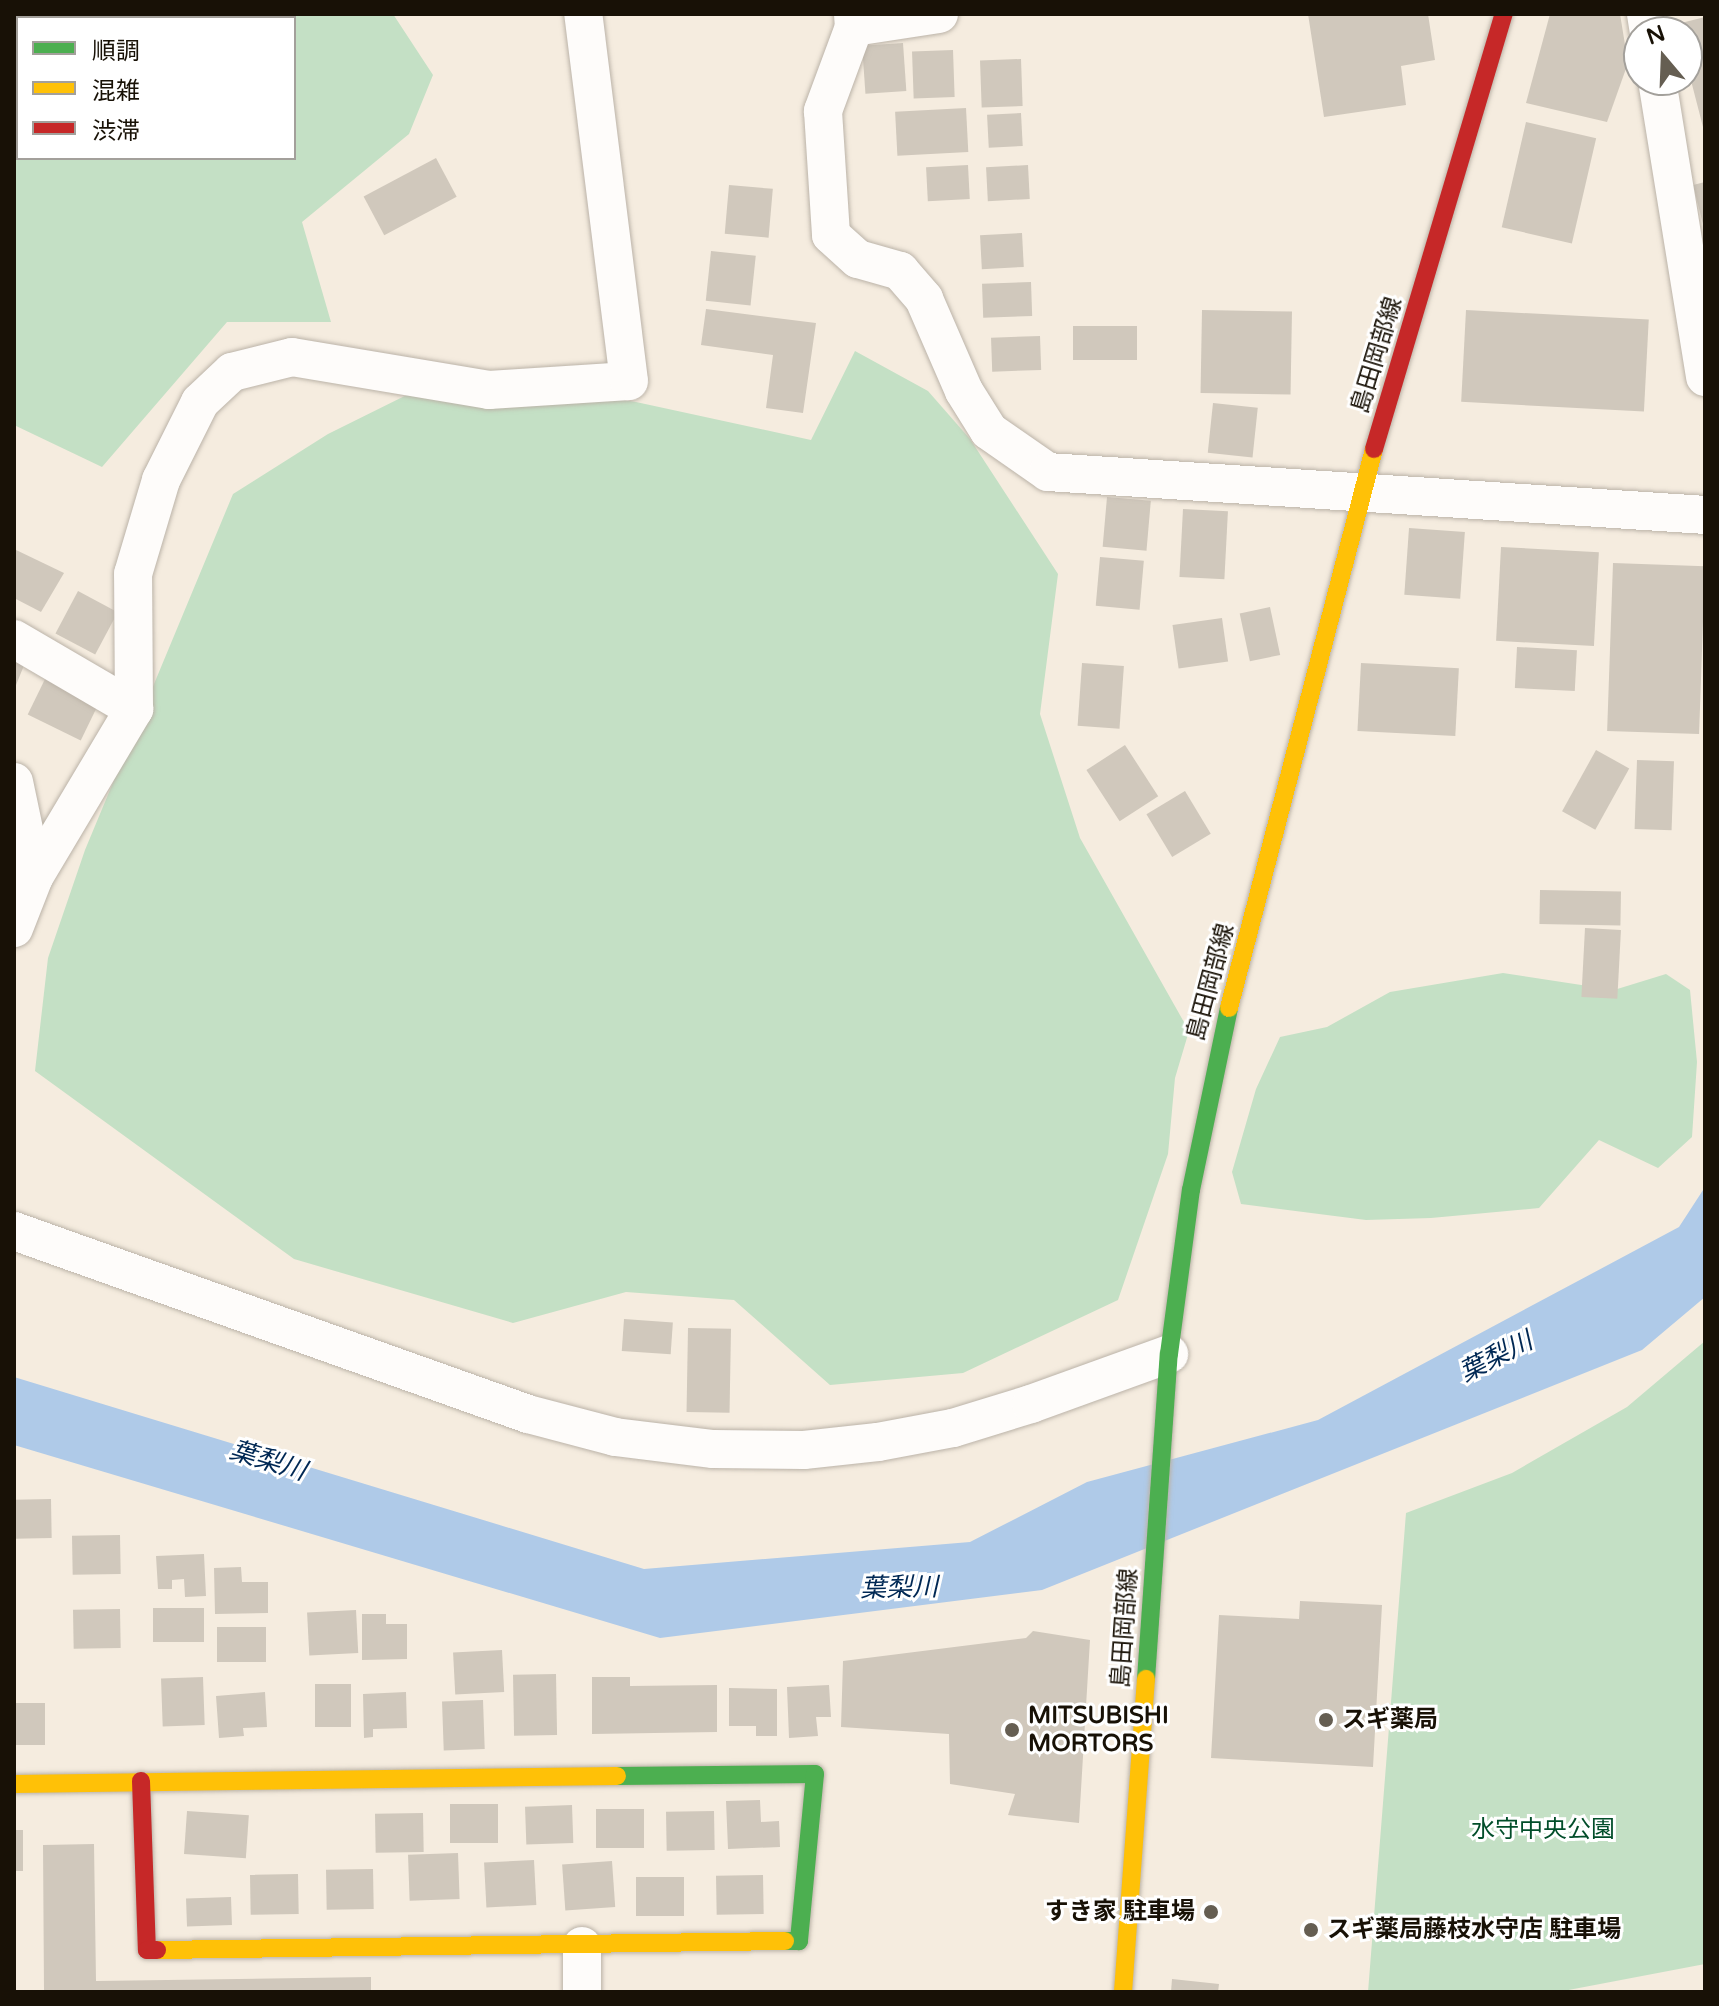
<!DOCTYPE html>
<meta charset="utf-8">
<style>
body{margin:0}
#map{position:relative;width:1719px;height:2006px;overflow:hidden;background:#f5ecdf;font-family:"Varela Round","Noto Sans JP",sans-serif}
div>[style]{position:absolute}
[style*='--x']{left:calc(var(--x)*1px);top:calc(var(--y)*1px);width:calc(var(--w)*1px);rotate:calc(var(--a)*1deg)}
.green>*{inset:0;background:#c4e0c5}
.water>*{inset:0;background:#afcae8}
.building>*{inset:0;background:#d0c8bc;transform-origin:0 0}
.roads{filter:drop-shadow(0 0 2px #bbb3a8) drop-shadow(0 0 2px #bbb3a8)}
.street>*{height:38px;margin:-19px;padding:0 19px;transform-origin:19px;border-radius:19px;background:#fefcfa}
.fast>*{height:18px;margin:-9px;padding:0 9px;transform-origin:9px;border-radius:9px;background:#4caf50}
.slow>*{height:18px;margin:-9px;padding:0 9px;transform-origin:9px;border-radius:9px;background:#ffc107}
.jam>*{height:18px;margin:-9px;padding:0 9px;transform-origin:9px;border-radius:9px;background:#c62828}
.dots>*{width:22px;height:22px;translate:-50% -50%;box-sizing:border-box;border:4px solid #fff;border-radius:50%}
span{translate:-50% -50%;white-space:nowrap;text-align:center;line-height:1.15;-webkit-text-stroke:6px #fff;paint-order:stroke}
.street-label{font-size:24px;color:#181106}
.poi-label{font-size:24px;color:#181106;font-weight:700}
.left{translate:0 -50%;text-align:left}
.right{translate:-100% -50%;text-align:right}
.park-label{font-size:24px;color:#024e2a}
.water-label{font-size:26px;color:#002854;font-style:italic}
.frame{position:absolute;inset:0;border:16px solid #181106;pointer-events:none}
.legend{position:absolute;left:16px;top:16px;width:280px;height:144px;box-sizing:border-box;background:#fff;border:2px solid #a3a09b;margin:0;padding:10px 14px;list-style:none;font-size:24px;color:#181106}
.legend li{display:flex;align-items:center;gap:16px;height:40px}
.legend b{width:40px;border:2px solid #a3a09b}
.north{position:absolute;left:1623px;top:16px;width:80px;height:80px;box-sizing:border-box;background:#fff;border:2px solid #a3a09b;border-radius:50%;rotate:341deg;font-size:22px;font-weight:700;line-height:32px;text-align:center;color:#181106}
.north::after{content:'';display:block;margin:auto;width:28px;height:36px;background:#655e52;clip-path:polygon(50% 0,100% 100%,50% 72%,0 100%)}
</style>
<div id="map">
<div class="green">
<i style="clip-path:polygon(evenodd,14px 14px,393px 14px,433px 75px,409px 134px,302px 222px,331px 322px,227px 322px,102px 467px,14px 425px,14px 14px,18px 18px,294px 18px,294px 158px,18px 158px,18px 18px)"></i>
<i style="clip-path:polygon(855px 351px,928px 391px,970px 439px,1058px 574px,1040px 714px,1080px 838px,1189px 1031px,1175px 1078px,1168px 1154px,1118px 1300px,963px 1373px,830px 1385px,734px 1300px,626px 1292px,513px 1323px,294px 1259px,35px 1071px,48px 958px,85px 850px,233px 494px,328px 434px,449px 374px,636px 402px,811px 440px)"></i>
<i style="clip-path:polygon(1503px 973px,1614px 990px,1666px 974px,1690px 990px,1697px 1062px,1692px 1137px,1658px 1168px,1599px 1140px,1539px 1208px,1431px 1218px,1366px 1220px,1241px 1204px,1232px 1172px,1256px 1089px,1280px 1037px,1327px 1027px,1390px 992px)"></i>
<i style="clip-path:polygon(1705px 1341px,1705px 1964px,1558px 1992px,1368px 1992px,1406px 1513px,1512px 1473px,1627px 1407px)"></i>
</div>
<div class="water">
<i style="clip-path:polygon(1705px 1187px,1705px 1297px,1642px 1350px,1042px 1590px,660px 1638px,14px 1445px,14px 1377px,644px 1569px,970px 1542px,1087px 1482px,1318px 1420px,1679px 1227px)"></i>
</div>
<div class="building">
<i style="clip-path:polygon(1308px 14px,1428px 14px,1435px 60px,1401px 66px,1406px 105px,1324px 117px)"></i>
<i style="clip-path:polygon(1550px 14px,1620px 14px,1628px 63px,1607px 122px,1526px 103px)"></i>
<i style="clip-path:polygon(1705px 17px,1705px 130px,1704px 131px,1687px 65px,1687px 32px,1679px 32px,1677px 24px)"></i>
<i style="left:903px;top:43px;width:48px;height:41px;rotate:86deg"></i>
<i style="left:953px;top:50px;width:47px;height:41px;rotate:88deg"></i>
<i style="left:1021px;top:59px;width:47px;height:41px;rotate:88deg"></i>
<i style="left:966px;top:108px;width:44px;height:71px;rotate:87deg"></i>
<i style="left:1021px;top:113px;width:33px;height:34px;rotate:87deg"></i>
<i style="left:1526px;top:122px;width:72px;height:108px;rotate:13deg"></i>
<i style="left:436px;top:158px;width:44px;height:82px;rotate:62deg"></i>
<i style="left:968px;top:165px;width:34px;height:42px;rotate:87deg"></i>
<i style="left:1028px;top:165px;width:34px;height:42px;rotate:87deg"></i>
<i style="clip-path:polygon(1705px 182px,1705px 228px,1704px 228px,1693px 185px)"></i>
<i style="left:729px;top:185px;width:44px;height:49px;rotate:5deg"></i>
<i style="left:1022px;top:233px;width:34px;height:42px;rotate:87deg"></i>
<i style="left:711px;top:251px;width:45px;height:50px;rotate:6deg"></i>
<i style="left:1031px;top:282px;width:34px;height:49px;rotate:88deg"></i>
<i style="clip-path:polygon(706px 309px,816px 323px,803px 413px,766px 408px,773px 355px,701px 345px)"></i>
<i style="left:1202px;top:310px;width:90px;height:83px;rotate:1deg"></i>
<i style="left:1466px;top:310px;width:183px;height:92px;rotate:3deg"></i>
<i style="left:1137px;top:326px;width:34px;height:64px;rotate:90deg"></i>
<i style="left:1040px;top:336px;width:34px;height:49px;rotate:88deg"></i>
<i style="left:1213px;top:403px;width:45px;height:50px;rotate:6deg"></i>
<i style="left:1107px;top:497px;width:44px;height:50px;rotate:5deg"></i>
<i style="left:1183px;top:509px;width:45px;height:68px;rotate:3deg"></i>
<i style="left:1409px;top:528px;width:56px;height:67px;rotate:4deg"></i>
<i style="left:1501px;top:547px;width:98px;height:94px;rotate:3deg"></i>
<i style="clip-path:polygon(14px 549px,64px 573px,41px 612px,14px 598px)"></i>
<i style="left:1100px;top:557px;width:44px;height:49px;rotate:5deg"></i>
<i style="left:1613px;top:563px;width:92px;height:168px;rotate:2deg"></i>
<i style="left:78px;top:591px;width:45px;height:48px;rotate:28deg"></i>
<i style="left:1270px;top:607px;width:49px;height:31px;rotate:78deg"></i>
<i style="left:1222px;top:618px;width:44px;height:50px;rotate:82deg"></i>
<i style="left:1517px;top:647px;width:60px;height:41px;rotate:3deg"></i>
<i style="clip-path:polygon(14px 654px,27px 658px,14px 690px)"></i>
<i style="left:1082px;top:663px;width:42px;height:63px;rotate:4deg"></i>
<i style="left:1361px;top:663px;width:98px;height:68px;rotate:3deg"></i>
<i style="left:47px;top:675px;width:59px;height:44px;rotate:26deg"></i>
<i style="left:1125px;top:745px;width:61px;height:46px;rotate:57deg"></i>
<i style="left:1596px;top:750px;width:38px;height:70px;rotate:29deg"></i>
<i style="left:1637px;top:760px;width:37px;height:69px;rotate:2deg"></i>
<i style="left:1185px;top:791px;width:50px;height:45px;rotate:59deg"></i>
<i style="left:1540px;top:890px;width:81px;height:34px;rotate:1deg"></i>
<i style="left:1585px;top:928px;width:36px;height:69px;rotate:3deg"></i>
<i style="left:624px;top:1319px;width:49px;height:32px;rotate:4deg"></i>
<i style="left:688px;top:1328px;width:43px;height:84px;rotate:1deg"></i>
<i style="left:51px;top:1499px;width:39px;height:37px;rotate:89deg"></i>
<i style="left:120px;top:1535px;width:39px;height:48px;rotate:89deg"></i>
<i style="clip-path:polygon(204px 1554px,206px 1596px,185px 1597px,184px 1579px,172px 1580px,172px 1589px,158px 1589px,156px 1556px)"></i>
<i style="clip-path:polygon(241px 1567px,242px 1582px,268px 1582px,268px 1613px,215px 1614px,214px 1568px)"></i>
<i style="clip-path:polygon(1300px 1601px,1382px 1605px,1373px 1767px,1211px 1758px,1219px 1615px,1299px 1619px)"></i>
<i style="left:204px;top:1608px;width:34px;height:51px;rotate:90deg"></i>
<i style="left:120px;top:1609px;width:39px;height:47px;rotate:89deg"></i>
<i style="left:356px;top:1610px;width:43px;height:49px;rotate:87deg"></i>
<i style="clip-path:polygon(362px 1614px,386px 1614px,386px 1624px,407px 1624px,407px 1659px,362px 1660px)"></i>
<i style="left:266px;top:1627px;width:35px;height:49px;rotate:90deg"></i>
<i style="clip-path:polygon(1033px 1631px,1090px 1640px,1079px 1823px,1008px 1815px,1015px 1794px,950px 1784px,949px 1734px,841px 1727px,843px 1661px,1026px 1638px)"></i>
<i style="left:502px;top:1650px;width:42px;height:49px;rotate:87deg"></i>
<i style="left:556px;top:1674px;width:61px;height:43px;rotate:89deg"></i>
<i style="left:203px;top:1677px;width:48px;height:42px;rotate:88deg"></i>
<i style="clip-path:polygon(592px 1677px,630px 1677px,630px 1686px,717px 1685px,717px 1732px,592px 1734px)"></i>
<i style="left:351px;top:1684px;width:43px;height:36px;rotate:90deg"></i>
<i style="clip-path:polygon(829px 1685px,831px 1717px,816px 1717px,818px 1736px,789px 1738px,787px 1687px)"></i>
<i style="clip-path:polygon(729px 1688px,777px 1689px,777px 1736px,756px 1736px,756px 1726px,729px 1726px)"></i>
<i style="clip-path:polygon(265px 1692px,267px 1727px,243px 1728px,244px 1736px,219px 1738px,216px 1696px)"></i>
<i style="clip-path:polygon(406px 1692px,407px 1728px,373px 1729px,373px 1737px,364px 1738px,363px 1694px)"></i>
<i style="left:483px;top:1700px;width:49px;height:41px;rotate:88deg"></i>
<i style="left:14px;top:1703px;width:31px;height:42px"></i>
<i style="clip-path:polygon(760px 1800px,761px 1822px,779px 1821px,780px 1847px,728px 1849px,726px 1801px)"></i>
<i style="left:498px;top:1804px;width:39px;height:48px;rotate:90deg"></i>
<i style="left:572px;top:1805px;width:38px;height:47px;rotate:88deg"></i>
<i style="left:644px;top:1809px;width:39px;height:48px;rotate:90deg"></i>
<i style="left:187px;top:1811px;width:62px;height:43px;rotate:4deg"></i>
<i style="left:714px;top:1811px;width:39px;height:48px;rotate:89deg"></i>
<i style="left:423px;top:1813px;width:39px;height:48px;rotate:89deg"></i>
<i style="left:14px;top:1830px;width:9px;height:41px"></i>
<i style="clip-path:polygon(94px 1844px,96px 1981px,371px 1977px,371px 1992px,44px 1992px,43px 1845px)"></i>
<i style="left:458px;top:1853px;width:46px;height:50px;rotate:88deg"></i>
<i style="left:534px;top:1860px;width:45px;height:50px;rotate:87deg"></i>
<i style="left:612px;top:1861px;width:46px;height:50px;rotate:86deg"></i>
<i style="left:373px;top:1869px;width:40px;height:47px;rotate:89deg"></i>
<i style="left:298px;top:1874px;width:40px;height:48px;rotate:89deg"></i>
<i style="left:763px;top:1875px;width:39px;height:47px;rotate:89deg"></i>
<i style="left:684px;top:1877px;width:39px;height:48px;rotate:90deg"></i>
<i style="left:231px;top:1897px;width:28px;height:45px;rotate:88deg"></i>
<i style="clip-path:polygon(1172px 1979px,1219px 1984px,1218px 1992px,1171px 1992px)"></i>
</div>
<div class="roads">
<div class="street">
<i style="--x:853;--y:14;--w:13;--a:86"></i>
<i style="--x:854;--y:27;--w:90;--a:110.3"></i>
<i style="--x:823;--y:111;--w:124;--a:86.3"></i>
<i style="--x:831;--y:235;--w:36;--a:42"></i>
<i style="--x:858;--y:259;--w:44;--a:15.9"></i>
<i style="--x:900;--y:271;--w:37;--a:49"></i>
<i style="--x:924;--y:299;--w:100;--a:66.5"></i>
<i style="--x:964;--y:391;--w:47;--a:58"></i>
<i style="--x:989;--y:431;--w:72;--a:34.8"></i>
<i style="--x:1048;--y:472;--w:658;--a:3.74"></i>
<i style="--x:1646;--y:14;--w:18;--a:81"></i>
<i style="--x:854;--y:27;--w:86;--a:-8.7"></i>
<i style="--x:1657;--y:80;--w:301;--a:80.8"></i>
<i style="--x:14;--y:639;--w:139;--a:30.3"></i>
<i style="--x:14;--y:782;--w:97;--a:78.1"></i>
<i style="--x:34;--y:877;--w:55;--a:111.4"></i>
<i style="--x:34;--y:877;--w:196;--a:-59.2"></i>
<i style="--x:134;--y:709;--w:135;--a:-90.4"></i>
<i style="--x:133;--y:574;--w:98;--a:-73.4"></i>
<i style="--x:161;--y:480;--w:87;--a:-63.4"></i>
<i style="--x:200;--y:402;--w:44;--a:-43.2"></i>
<i style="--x:232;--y:372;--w:62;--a:-14"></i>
<i style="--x:292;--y:357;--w:200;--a:9.5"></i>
<i style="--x:489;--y:390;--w:140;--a:-3.7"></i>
<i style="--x:629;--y:381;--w:370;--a:-97.1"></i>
<i style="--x:14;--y:1231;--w:546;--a:19.6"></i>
<i style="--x:528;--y:1414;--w:90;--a:14.8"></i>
<i style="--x:615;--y:1437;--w:99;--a:7"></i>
<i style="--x:713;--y:1449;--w:91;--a:0.6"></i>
<i style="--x:804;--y:1450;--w:74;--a:-6.2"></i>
<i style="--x:878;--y:1442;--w:76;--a:-10.6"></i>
<i style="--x:953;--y:1428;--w:82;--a:-17.1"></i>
<i style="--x:1031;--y:1404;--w:147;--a:-19.9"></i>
<i style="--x:582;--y:1946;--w:46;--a:90"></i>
</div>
<div class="fast">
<i style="--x:1146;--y:1679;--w:326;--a:-86"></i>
<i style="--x:1169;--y:1354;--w:165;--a:-82.4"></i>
<i style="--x:1191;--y:1190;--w:186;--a:-78.2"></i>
<i style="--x:617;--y:1776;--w:198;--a:-0.6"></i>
<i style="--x:815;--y:1774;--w:168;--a:95.5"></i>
<i style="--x:799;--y:1941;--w:14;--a:180"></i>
</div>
<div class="slow">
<i style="--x:1229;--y:1008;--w:577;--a:-75.46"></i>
<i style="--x:14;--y:1784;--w:603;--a:-0.76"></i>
<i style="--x:157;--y:1950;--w:628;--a:-0.82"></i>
<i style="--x:1123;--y:1992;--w:314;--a:-85.8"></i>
</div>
<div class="jam">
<i style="--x:1374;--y:449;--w:454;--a:-73.4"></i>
<i style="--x:141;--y:1781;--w:169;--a:88"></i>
<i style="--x:147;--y:1950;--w:10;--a:0"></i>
</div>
</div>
<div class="dots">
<i style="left:1326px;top:1720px;background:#655e52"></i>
<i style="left:1012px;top:1730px;background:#655e52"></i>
<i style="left:1211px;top:1912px;background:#655e52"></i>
<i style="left:1311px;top:1930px;background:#655e52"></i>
</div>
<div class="street-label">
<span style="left:1377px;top:355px;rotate:-73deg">島田岡部線</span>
<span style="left:1211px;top:982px;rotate:-75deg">島田岡部線</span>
<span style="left:1125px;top:1628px;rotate:-86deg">島田岡部線</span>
</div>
<div class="poi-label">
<span class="left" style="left:1028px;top:1730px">MITSUBISHI<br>MORTORS</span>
<span class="left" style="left:1342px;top:1720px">スギ薬局</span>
<span class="right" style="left:1195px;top:1912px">すき家 駐車場</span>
<span class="left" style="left:1327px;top:1930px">スギ薬局藤枝水守店 駐車場</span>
</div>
<div class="park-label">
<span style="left:1543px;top:1830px">水守中央公園</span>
</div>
<div class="water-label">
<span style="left:1496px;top:1357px;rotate:-27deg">葉梨川</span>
<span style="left:268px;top:1461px;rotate:17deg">葉梨川</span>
<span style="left:899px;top:1588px;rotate:-1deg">葉梨川</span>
</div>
<div class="frame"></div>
<ul class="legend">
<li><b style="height:10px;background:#4caf50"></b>順調</li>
<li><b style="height:10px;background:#ffc107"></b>混雑</li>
<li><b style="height:10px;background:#c62828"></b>渋滞</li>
</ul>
<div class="north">N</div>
</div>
